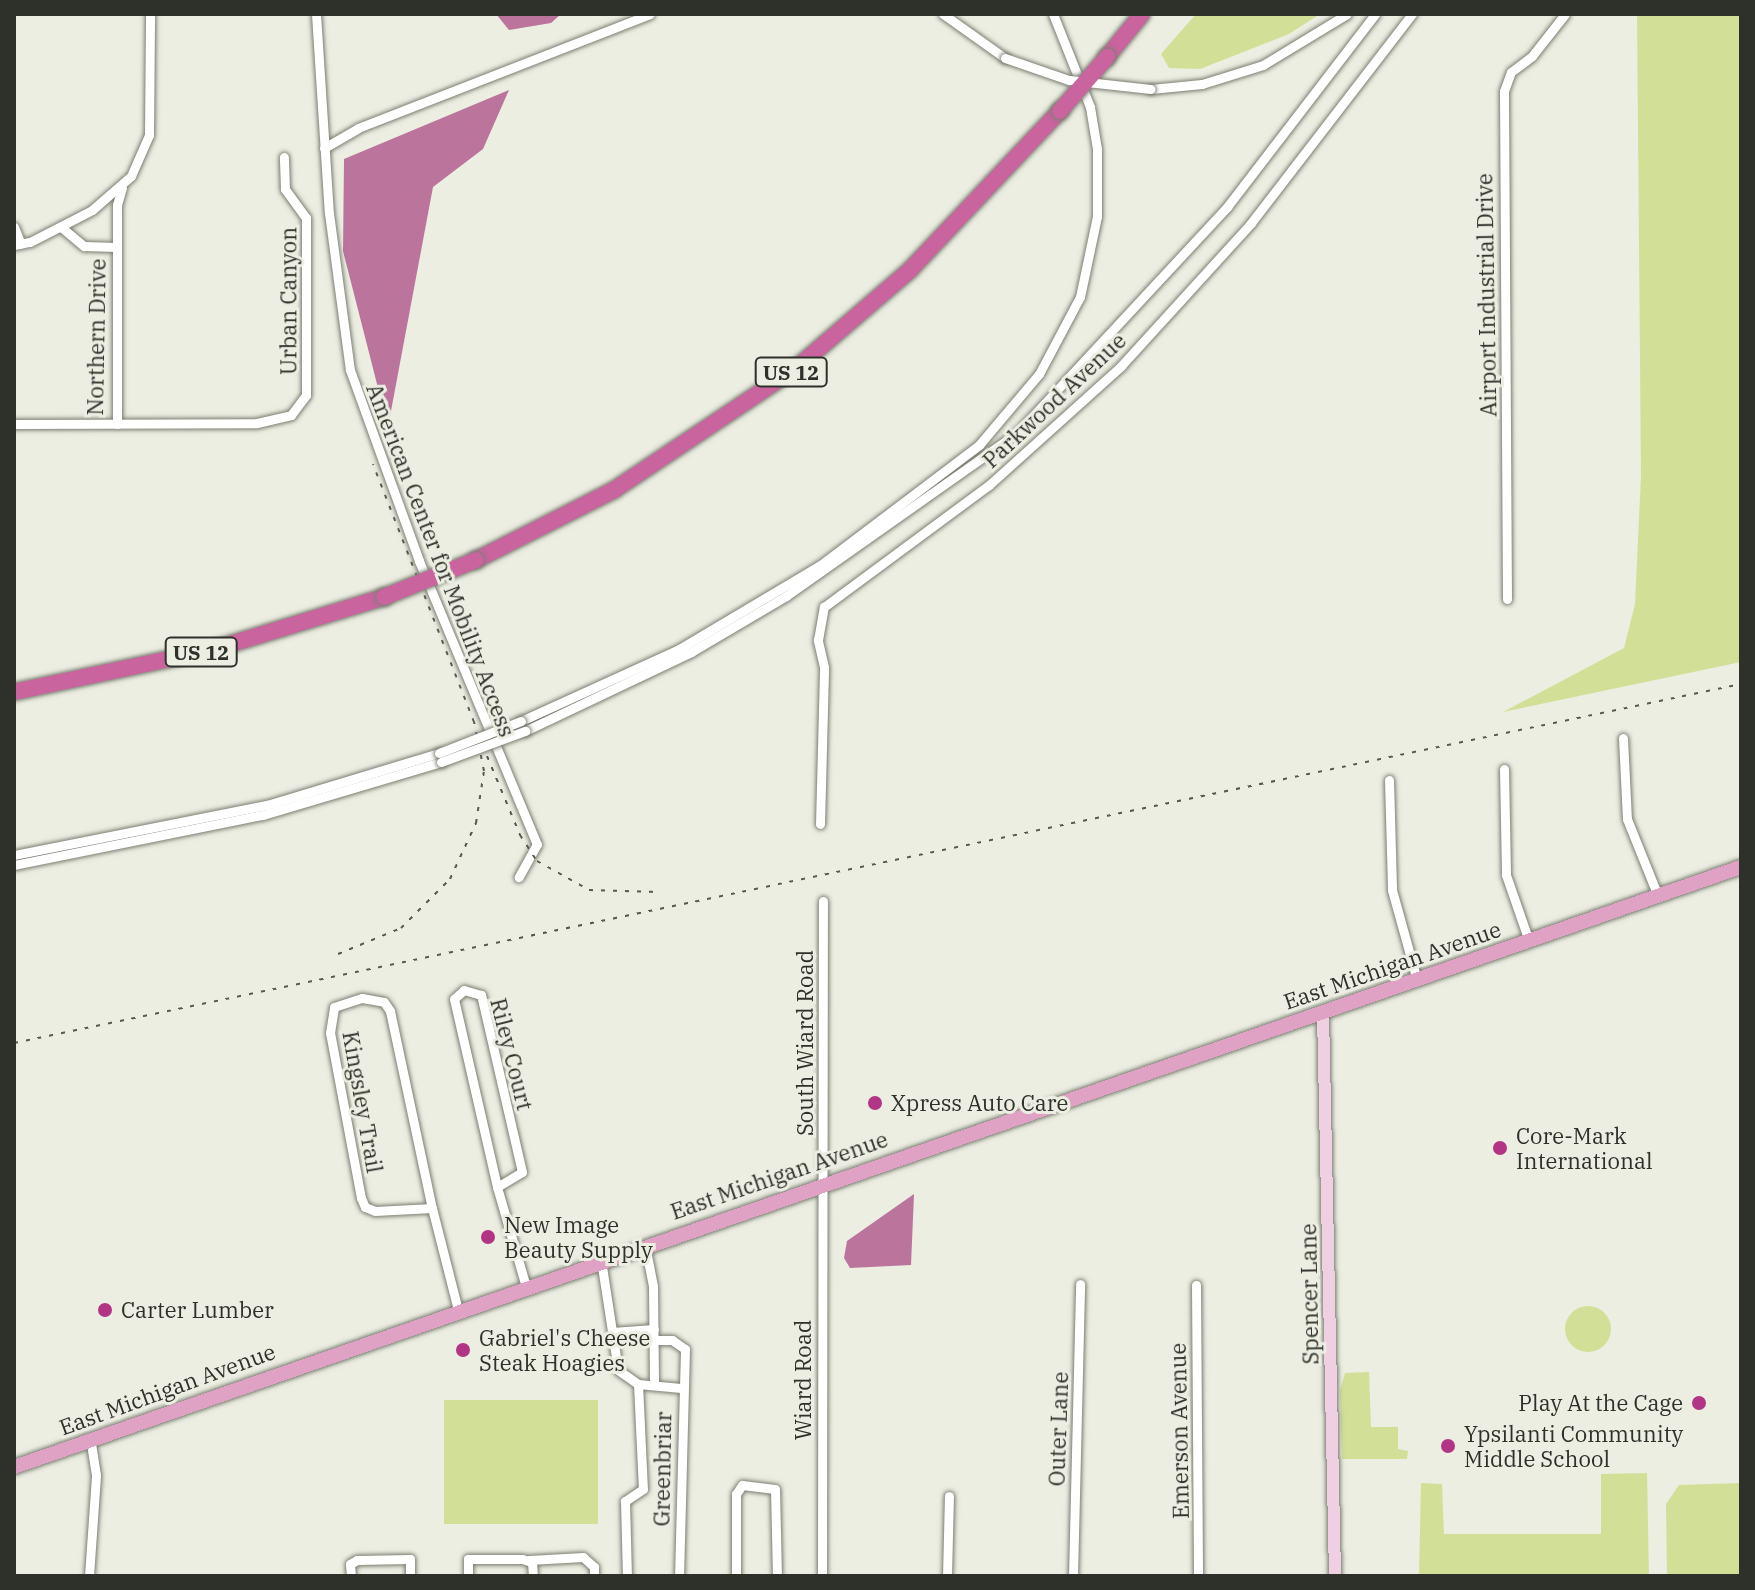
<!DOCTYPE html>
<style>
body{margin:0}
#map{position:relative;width:1755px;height:1590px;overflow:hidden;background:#ebeee1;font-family:"IBM Plex Serif",serif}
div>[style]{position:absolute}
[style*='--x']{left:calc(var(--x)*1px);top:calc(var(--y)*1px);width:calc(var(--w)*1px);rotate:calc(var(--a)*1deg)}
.green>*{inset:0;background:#d2df97;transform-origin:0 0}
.round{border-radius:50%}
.water>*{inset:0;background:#bb749c}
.roads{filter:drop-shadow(0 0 2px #7c7e72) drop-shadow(0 0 2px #7c7e72)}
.street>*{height:9px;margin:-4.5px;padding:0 4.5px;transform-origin:4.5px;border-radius:4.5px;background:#fff}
.secondary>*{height:12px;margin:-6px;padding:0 6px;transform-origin:6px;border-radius:6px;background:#efd0e2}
.primary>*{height:14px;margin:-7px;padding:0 7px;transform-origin:7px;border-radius:7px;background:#dfa2c5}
.highway>*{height:16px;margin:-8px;padding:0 8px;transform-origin:8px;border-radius:8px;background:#c9649f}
.rail>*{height:2px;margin-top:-1px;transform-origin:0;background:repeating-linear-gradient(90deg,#575951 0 4px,transparent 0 12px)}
.bridges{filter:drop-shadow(0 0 2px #7c7e72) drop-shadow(0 0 2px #7c7e72)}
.street-bridge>*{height:9px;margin:-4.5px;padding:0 4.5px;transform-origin:4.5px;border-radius:4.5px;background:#fff}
.highway-bridge>*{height:16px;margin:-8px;padding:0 8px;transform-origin:8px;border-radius:8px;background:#c9649f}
.dots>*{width:22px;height:22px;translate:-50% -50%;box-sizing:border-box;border:4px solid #ebeee1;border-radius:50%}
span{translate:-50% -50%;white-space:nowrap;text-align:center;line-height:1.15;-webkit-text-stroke:6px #ebeee1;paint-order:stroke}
.shield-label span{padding:2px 6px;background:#ebeee1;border:2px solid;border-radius:6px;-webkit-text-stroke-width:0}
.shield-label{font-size:20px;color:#2e302a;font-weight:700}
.street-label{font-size:22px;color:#2e302a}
.poi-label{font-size:22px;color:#2e302a}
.left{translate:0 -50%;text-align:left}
.right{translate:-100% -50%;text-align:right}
.frame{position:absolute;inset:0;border:16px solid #2e302a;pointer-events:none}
</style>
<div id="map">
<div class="green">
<i style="clip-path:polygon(1196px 14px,1320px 14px,1289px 34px,1200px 69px,1169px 68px,1161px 54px)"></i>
<i style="clip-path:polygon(1637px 14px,1741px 14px,1741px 662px,1503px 712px,1624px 648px,1635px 604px,1641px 476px)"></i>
<i class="round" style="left:1565px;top:1306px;width:46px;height:46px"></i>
<i style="clip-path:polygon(1369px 1372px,1371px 1427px,1398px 1427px,1398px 1449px,1408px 1451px,1407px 1459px,1342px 1459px,1340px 1390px,1345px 1373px)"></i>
<i style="left:598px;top:1400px;width:124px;height:154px;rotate:90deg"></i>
<i style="clip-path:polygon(1647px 1473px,1649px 1576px,1419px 1576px,1421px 1483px,1442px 1484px,1444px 1534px,1601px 1534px,1601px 1474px)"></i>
<i style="clip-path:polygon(1741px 1483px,1741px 1576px,1667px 1576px,1666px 1504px,1679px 1485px)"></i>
</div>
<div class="water">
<i style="clip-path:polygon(496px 14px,561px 14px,551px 23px,509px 30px)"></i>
<i style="clip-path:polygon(509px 90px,483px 149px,433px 187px,388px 427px,343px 251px,344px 159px)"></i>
<i style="clip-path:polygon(914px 1194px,911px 1265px,850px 1268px,844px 1258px,847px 1241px)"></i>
</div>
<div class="roads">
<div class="street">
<i style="--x:316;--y:14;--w:199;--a:86.3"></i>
<i style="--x:329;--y:213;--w:158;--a:82.4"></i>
<i style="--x:350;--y:370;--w:203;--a:70.1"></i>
<i style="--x:419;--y:561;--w:307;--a:67.4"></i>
<i style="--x:537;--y:844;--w:38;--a:119"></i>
<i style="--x:943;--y:14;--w:76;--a:35.4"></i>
<i style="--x:1151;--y:89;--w:51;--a:-5.6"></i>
<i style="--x:1202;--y:84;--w:64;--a:-17.3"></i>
<i style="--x:1263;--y:65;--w:98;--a:-31.3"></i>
<i style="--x:324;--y:148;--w:39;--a:-30"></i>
<i style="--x:358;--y:128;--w:313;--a:-21.3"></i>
<i style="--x:14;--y:227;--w:18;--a:68"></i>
<i style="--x:61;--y:227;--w:30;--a:40"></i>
<i style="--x:84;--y:246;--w:32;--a:2"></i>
<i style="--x:14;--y:245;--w:16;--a:-11"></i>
<i style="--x:30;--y:242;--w:70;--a:-27.3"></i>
<i style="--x:92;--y:210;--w:52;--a:-41.1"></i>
<i style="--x:131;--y:176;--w:45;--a:-66.3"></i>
<i style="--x:149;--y:135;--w:121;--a:-89.5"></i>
<i style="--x:14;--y:424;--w:243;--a:-0.2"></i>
<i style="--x:257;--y:423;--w:35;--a:-13"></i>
<i style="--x:291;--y:415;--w:25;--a:-53"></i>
<i style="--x:306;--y:395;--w:177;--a:-90"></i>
<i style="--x:306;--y:218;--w:36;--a:-126"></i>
<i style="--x:285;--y:189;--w:32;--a:-92"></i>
<i style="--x:117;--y:424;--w:219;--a:-90"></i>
<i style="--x:117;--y:205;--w:18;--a:-74"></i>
<i style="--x:1507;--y:599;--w:508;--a:-90.34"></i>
<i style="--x:1504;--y:91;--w:20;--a:-70"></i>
<i style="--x:1511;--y:72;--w:26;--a:-37"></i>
<i style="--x:1532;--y:56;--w:53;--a:-51.8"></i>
<i style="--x:521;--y:721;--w:174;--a:-24.5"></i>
<i style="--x:679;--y:649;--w:163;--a:-30.7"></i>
<i style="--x:819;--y:566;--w:201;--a:-37.1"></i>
<i style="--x:979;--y:445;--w:93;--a:-49.8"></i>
<i style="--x:1039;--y:374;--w:87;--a:-62"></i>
<i style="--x:1080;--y:297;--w:83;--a:-78.1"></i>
<i style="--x:1097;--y:216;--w:67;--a:-90"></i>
<i style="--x:1097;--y:149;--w:43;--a:-99.5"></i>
<i style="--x:1090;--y:107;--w:100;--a:-111.7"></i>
<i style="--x:525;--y:731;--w:184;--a:-25.4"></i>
<i style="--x:691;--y:652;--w:110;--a:-30.5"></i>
<i style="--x:786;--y:596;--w:283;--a:-35.2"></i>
<i style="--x:1017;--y:433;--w:309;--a:-47.1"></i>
<i style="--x:1227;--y:207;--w:243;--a:-52.5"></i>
<i style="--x:1623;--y:738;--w:81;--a:87.2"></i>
<i style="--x:1627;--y:819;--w:83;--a:68.1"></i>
<i style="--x:1504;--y:769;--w:106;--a:88.9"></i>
<i style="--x:1506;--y:875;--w:70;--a:70.8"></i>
<i style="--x:1389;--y:780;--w:110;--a:88.4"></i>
<i style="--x:1392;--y:890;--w:93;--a:74.5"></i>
<i style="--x:820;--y:824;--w:157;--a:-88.5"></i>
<i style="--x:824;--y:667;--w:28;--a:-103"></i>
<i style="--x:818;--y:640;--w:34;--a:-80"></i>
<i style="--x:824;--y:607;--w:205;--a:-36.5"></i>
<i style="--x:989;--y:485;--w:178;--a:-42"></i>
<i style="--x:1121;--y:366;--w:193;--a:-47.7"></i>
<i style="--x:1251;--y:223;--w:264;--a:-52.4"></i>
<i style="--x:14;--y:855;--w:258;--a:-11.2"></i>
<i style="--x:267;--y:805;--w:180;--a:-16.8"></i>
<i style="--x:14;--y:865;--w:254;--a:-11.4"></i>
<i style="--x:263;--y:815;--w:186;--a:-16.6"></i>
<i style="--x:362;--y:998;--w:22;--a:10"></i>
<i style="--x:384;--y:1002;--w:11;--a:56"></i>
<i style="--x:390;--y:1011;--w:201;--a:78"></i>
<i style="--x:432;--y:1208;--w:57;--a:177"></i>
<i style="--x:375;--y:1211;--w:11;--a:-158"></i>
<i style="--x:365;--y:1207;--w:10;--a:-114"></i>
<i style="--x:361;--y:1198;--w:168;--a:-100.6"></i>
<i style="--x:330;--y:1033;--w:26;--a:-81"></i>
<i style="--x:334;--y:1007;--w:29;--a:-18"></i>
<i style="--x:497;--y:1187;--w:29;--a:-31"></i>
<i style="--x:522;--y:1172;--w:182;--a:-103"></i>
<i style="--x:481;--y:995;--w:18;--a:-164"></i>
<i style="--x:464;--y:990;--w:13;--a:138"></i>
<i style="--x:454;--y:999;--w:193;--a:77.1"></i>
<i style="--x:497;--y:1187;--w:104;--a:73.8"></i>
<i style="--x:432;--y:1208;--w:105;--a:75.7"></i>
<i style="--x:645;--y:1245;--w:42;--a:79"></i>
<i style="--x:653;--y:1286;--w:97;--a:89.4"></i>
<i style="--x:601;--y:1260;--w:111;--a:81.2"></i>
<i style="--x:618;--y:1370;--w:24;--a:35"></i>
<i style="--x:638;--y:1384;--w:105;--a:87.3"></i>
<i style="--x:643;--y:1489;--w:22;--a:146"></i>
<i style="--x:625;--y:1501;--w:75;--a:88.5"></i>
<i style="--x:1196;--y:1285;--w:291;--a:89.6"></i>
<i style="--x:612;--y:1332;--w:42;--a:-4.1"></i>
<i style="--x:654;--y:1340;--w:18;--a:0"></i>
<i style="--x:672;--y:1340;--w:16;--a:35"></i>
<i style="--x:685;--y:1349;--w:227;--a:91.5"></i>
<i style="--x:638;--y:1384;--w:43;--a:5.3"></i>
<i style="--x:529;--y:1560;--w:54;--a:-3.2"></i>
<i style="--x:583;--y:1557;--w:15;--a:42"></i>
<i style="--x:594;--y:1567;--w:9;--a:90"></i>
<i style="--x:89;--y:1576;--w:101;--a:-86"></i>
<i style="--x:96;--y:1475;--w:37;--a:-99"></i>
<i style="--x:351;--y:1576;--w:12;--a:-95"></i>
<i style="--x:350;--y:1564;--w:8;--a:-30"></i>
<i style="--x:357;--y:1560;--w:53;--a:-1.1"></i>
<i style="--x:410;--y:1559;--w:17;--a:90"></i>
<i style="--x:468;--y:1576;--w:17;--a:-90"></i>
<i style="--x:468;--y:1559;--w:54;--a:0"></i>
<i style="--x:522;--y:1559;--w:10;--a:17"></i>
<i style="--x:532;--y:1562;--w:14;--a:86"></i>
<i style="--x:736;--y:1576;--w:82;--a:-90"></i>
<i style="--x:736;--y:1494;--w:11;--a:-56"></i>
<i style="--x:742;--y:1485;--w:33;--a:7"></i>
<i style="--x:775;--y:1489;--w:87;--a:88.7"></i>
<i style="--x:822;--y:1576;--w:675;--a:-89.92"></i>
<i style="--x:947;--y:1576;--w:80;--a:-88.6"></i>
<i style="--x:1073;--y:1576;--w:292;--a:-88.6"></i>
</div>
<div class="secondary">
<i style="--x:1323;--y:1012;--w:564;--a:88.78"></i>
</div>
<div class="primary">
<i style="--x:14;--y:1467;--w:1828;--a:-19.16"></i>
</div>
<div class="highway">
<i style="--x:1107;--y:57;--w:55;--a:-50.9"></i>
<i style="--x:476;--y:560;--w:155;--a:-26.9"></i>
<i style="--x:614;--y:490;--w:218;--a:-33.8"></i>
<i style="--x:795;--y:369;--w:152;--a:-40.7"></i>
<i style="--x:910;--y:270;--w:219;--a:-46.7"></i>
<i style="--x:14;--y:692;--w:201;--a:-12"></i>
<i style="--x:211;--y:650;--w:181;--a:-17"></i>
</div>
</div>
<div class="rail">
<i style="--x:487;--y:756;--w:86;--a:67.3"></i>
<i style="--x:520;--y:835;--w:31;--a:57"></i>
<i style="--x:537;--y:861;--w:60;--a:29.1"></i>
<i style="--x:589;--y:890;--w:69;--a:1.7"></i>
<i style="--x:338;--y:954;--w:68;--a:-22.4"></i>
<i style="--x:401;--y:928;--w:69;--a:-45"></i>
<i style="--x:450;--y:879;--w:62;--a:-65.1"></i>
<i style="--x:476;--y:823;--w:53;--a:-81.3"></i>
<i style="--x:484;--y:771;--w:50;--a:-101.5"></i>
<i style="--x:474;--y:722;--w:277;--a:-111.4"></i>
<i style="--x:14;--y:1043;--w:1764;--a:-11.74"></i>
</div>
<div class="bridges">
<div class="street-bridge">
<i style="--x:1005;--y:58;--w:68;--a:19"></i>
<i style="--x:1069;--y:80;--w:82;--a:6.3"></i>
<i style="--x:439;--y:753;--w:88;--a:-21.3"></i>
<i style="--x:441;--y:762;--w:90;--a:-20.3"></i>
</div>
<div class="highway-bridge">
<i style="--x:1060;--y:111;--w:72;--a:-49"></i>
<i style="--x:384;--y:597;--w:99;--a:-21.9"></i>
</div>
</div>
<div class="dots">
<i style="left:875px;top:1103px;background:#b23585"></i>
<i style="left:1500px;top:1148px;background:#b23585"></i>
<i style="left:488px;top:1237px;background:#b23585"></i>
<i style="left:105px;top:1310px;background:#b23585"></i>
<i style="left:463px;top:1350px;background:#b23585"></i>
<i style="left:1699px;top:1403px;background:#b23585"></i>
<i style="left:1448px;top:1446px;background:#b23585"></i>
</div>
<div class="shield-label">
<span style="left:791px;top:372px">US 12</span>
<span style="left:201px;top:652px">US 12</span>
</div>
<div class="street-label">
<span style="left:1486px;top:295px;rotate:-91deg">Airport Industrial Drive</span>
<span style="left:288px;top:301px;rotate:-90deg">Urban Canyon</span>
<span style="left:96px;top:337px;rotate:-89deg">Northern Drive</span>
<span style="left:1054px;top:400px;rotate:-43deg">Parkwood Avenue</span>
<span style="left:441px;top:560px;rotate:69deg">American Center for Mobility Access</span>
<span style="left:1392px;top:965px;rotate:-19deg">East Michigan Avenue</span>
<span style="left:805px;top:1043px;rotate:-90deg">South Wiard Road</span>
<span style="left:512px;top:1054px;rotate:76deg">Riley Court</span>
<span style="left:363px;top:1102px;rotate:80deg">Kingsley Trail</span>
<span style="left:779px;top:1175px;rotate:-19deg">East Michigan Avenue</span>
<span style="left:1309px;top:1294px;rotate:-91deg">Spencer Lane</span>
<span style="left:803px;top:1380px;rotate:-90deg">Wiard Road</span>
<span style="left:167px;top:1389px;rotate:-20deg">East Michigan Avenue</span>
<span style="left:1058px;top:1429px;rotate:-88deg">Outer Lane</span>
<span style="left:1179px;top:1431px;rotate:-91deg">Emerson Avenue</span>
<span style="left:662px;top:1469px;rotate:-89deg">Greenbriar</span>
</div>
<div class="poi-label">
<span class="left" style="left:891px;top:1103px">Xpress Auto Care</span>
<span class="left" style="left:1516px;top:1148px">Core-Mark<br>International</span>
<span class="left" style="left:504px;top:1237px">New Image<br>Beauty Supply</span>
<span class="left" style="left:121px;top:1310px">Carter Lumber</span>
<span class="left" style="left:479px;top:1350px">Gabriel's Cheese<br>Steak Hoagies</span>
<span class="right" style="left:1683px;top:1403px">Play At the Cage</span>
<span class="left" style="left:1464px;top:1446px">Ypsilanti Community<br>Middle School</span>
</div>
<div class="frame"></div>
</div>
